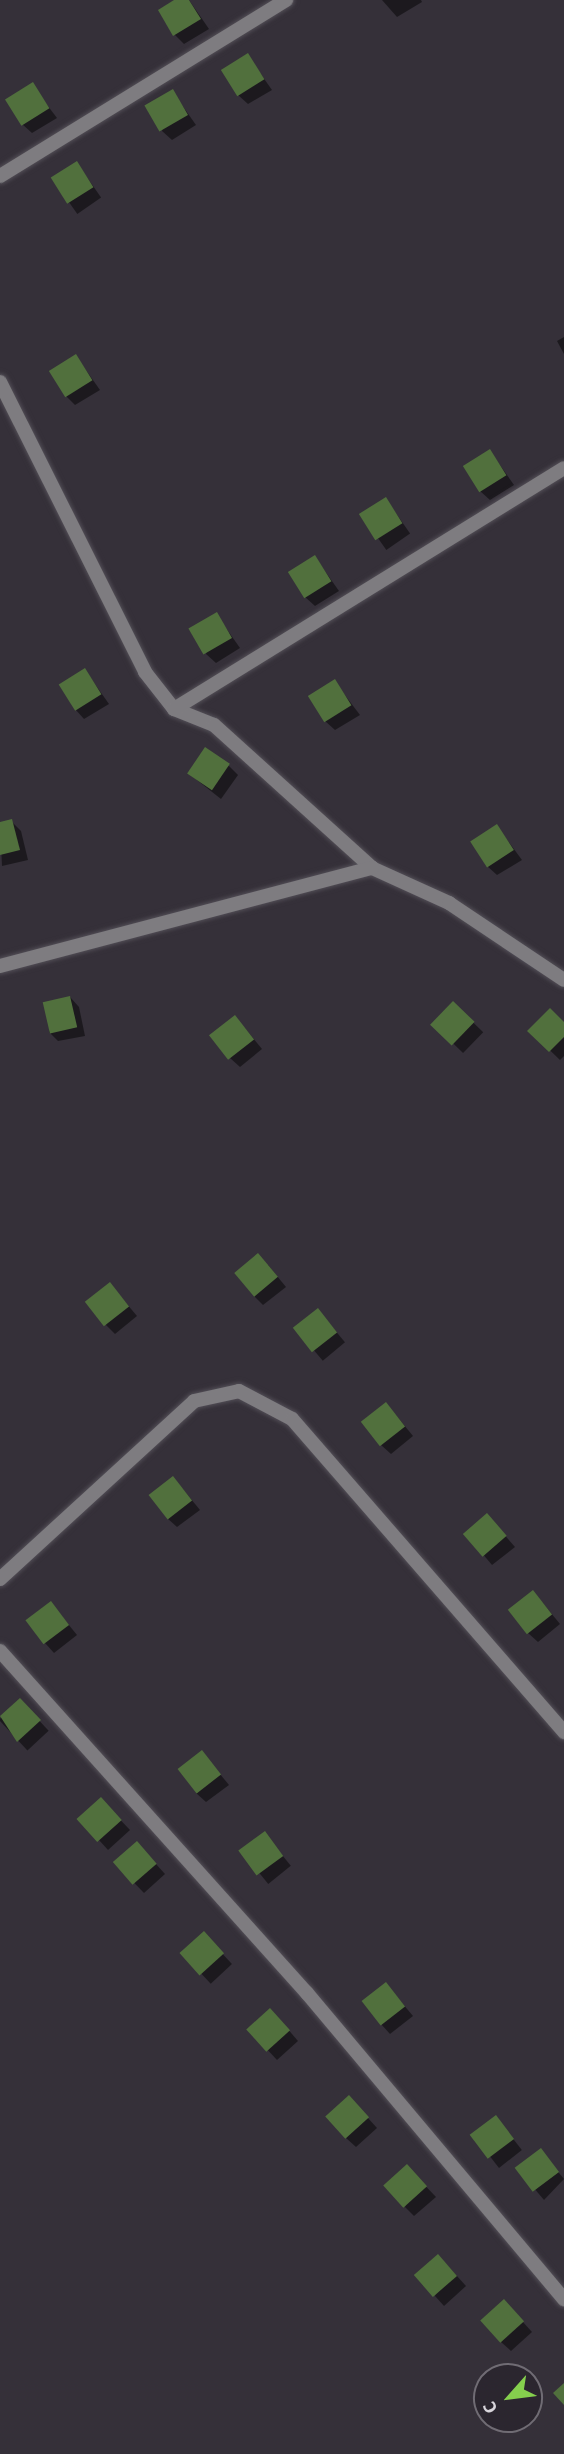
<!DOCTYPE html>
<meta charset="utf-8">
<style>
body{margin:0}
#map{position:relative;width:564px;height:2454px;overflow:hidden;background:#353039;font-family:"Alegreya Sans",sans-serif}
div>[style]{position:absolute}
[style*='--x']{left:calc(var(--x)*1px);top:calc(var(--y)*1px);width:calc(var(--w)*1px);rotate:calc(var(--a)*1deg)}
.shadow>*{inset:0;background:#0007;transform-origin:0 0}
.building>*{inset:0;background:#51703d;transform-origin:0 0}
.roads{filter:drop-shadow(0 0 2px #524e56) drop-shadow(0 0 2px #524e56)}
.lane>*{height:14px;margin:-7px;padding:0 7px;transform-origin:7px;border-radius:7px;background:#7e7c80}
span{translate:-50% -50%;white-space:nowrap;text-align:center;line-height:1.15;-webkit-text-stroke:5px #2b262f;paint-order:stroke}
.north{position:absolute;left:473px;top:2363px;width:70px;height:70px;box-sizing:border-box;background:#2b262f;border:2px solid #706c74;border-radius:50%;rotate:242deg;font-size:19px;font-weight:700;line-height:28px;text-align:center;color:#d8d5db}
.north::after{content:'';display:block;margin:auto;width:24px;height:32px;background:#85cf4d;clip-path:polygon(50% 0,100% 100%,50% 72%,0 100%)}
</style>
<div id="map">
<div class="shadow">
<i style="clip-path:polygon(177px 0,189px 0,209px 29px,184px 44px,175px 35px)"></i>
<i style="clip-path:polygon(382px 0,421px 0,422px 2px,397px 17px)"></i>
<i style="clip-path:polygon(248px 56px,272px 90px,248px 104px,238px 95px)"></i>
<i style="clip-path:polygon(32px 85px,57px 118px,32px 133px,22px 124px)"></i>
<i style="clip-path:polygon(172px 91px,196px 125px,172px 140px,162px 131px)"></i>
<i style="left:77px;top:163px;width:42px;height:29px;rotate:55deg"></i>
<i style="clip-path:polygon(564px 337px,564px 354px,557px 341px)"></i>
<i style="clip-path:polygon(76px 356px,100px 390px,75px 405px,66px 396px)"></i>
<i style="clip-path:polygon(490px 451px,514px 485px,490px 500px,480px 491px)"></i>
<i style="left:386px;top:499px;width:42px;height:29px;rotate:55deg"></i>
<i style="clip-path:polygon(315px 557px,339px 591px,315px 606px,305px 597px)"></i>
<i style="clip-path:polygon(216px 614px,240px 648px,216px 663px,206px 654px)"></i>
<i style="clip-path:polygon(85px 670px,109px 704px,84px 719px,75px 709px)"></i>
<i style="clip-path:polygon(335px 682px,360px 715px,335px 730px,325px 721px)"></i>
<i style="clip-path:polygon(229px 766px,238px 775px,221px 799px,188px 773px)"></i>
<i style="clip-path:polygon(11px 821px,21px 831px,28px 860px,2px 866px,0 824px)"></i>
<i style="clip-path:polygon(497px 826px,522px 860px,497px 875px,487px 866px)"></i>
<i style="clip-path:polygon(70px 997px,79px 1007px,85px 1036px,58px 1041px,49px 1032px)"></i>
<i style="left:453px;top:1003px;width:42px;height:29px;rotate:44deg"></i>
<i style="clip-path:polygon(564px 1024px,564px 1056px,560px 1060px,530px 1031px)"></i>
<i style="clip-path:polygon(244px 1027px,262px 1049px,240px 1067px,230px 1058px)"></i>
<i style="clip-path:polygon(268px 1265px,286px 1287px,263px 1305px,254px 1296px)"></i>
<i style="clip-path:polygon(110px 1284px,137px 1316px,115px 1334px,106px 1325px)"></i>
<i style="left:318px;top:1310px;width:42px;height:29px;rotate:50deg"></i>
<i style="clip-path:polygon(395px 1414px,413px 1436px,391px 1454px,381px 1445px)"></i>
<i style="clip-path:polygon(182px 1488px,200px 1510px,177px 1527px,167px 1518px)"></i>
<i style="clip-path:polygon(496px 1525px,515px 1547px,492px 1565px,465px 1533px)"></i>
<i style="clip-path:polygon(542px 1602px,560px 1624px,538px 1642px,528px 1633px)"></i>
<i style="clip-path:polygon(51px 1603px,77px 1635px,54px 1653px,45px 1643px)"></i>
<i style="left:20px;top:1700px;width:42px;height:29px;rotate:47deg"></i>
<i style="clip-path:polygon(202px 1752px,229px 1785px,206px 1802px,196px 1793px)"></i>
<i style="clip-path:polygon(110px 1809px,130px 1830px,108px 1850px,80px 1819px)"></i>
<i style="left:265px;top:1834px;width:41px;height:29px;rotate:51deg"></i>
<i style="clip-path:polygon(146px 1853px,165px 1874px,144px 1893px,115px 1863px)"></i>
<i style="left:204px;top:1934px;width:41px;height:29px;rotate:47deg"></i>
<i style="clip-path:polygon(386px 1984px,413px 2016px,390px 2034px,381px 2024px)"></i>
<i style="clip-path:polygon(280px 2020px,298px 2041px,277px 2060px,249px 2030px)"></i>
<i style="clip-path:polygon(358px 2107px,377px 2128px,356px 2147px,346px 2138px)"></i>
<i style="left:496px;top:2117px;width:42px;height:29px;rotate:52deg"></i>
<i style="clip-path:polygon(541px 2151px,564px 2179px,544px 2200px,517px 2168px)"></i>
<i style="clip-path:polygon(416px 2176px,436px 2197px,414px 2216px,405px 2207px)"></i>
<i style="clip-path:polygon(447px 2265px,466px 2286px,444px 2306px,435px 2296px)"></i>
<i style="clip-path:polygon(513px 2311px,532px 2332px,511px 2351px,501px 2342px)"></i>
</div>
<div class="building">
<i style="clip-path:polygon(174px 0,189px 0,201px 19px,173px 36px,158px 10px)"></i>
<i style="left:248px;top:53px;width:31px;height:32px;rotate:58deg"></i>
<i style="left:33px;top:82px;width:31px;height:33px;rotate:58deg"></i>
<i style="left:173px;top:89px;width:30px;height:33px;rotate:60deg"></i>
<i style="left:77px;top:161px;width:31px;height:31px;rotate:58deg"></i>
<i style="left:76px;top:354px;width:31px;height:32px;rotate:58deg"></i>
<i style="left:490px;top:449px;width:31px;height:32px;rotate:58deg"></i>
<i style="left:386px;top:497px;width:31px;height:32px;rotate:58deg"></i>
<i style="left:315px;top:555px;width:31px;height:32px;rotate:58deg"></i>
<i style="left:217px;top:612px;width:30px;height:33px;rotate:60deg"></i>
<i style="left:85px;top:668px;width:31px;height:31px;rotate:58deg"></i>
<i style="left:335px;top:679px;width:31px;height:32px;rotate:58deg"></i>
<i style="left:205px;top:747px;width:30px;height:32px;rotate:34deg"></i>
<i style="clip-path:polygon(12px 819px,20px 850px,0 855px,0 822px)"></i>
<i style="left:497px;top:824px;width:31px;height:32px;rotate:57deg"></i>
<i style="left:70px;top:996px;width:32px;height:28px;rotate:77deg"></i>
<i style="left:453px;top:1001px;width:30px;height:33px;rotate:44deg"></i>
<i style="clip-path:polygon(550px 1008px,564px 1022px,564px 1037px,549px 1052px,527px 1031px)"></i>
<i style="left:235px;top:1015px;width:31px;height:33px;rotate:52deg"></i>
<i style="left:258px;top:1253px;width:31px;height:31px;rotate:50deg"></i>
<i style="left:110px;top:1282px;width:31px;height:32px;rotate:52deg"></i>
<i style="left:318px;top:1308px;width:31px;height:32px;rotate:52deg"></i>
<i style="left:386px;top:1402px;width:31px;height:32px;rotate:52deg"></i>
<i style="left:173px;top:1476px;width:31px;height:31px;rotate:52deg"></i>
<i style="left:487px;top:1513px;width:30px;height:32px;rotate:49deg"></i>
<i style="left:533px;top:1590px;width:31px;height:32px;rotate:52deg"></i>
<i style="left:51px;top:1601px;width:30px;height:32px;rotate:53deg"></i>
<i style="clip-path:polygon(20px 1698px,41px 1720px,17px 1742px,0 1716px)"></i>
<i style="left:202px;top:1750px;width:31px;height:31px;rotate:52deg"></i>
<i style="left:101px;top:1797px;width:31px;height:33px;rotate:48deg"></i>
<i style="left:265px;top:1831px;width:31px;height:33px;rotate:54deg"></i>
<i style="left:137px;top:1841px;width:30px;height:32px;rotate:49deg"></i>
<i style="left:204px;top:1931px;width:30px;height:33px;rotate:48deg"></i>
<i style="left:386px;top:1982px;width:31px;height:31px;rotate:52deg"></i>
<i style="left:270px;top:2008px;width:30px;height:32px;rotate:48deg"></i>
<i style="left:349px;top:2095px;width:30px;height:32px;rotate:48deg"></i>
<i style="left:496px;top:2115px;width:30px;height:33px;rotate:53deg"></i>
<i style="left:541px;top:2148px;width:30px;height:33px;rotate:53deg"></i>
<i style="left:407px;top:2164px;width:30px;height:32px;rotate:48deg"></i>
<i style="left:438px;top:2254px;width:29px;height:32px;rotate:49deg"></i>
<i style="left:504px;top:2299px;width:30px;height:32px;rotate:48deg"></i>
<i style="clip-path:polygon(564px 2383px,564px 2405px,553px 2393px)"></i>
</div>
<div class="roads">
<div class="lane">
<i style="--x:0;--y:176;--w:336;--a:-31.6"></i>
<i style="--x:0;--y:382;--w:324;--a:63.4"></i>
<i style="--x:145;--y:672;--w:47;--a:51.9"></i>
<i style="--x:174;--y:709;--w:43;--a:21.8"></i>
<i style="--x:214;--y:725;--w:213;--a:42.1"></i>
<i style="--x:372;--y:868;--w:85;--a:24.4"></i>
<i style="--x:449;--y:903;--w:138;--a:33.8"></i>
<i style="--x:174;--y:709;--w:458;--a:-31.7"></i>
<i style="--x:0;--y:966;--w:385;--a:-14.8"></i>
<i style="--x:0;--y:1579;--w:263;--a:-42.5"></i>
<i style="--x:194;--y:1401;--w:46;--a:-12.5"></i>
<i style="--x:239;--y:1391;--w:60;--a:27.8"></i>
<i style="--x:292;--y:1419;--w:415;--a:49"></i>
<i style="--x:0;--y:1651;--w:460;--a:48.1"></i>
<i style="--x:307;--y:1993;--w:400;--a:50"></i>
</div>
</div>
<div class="north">С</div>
</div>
